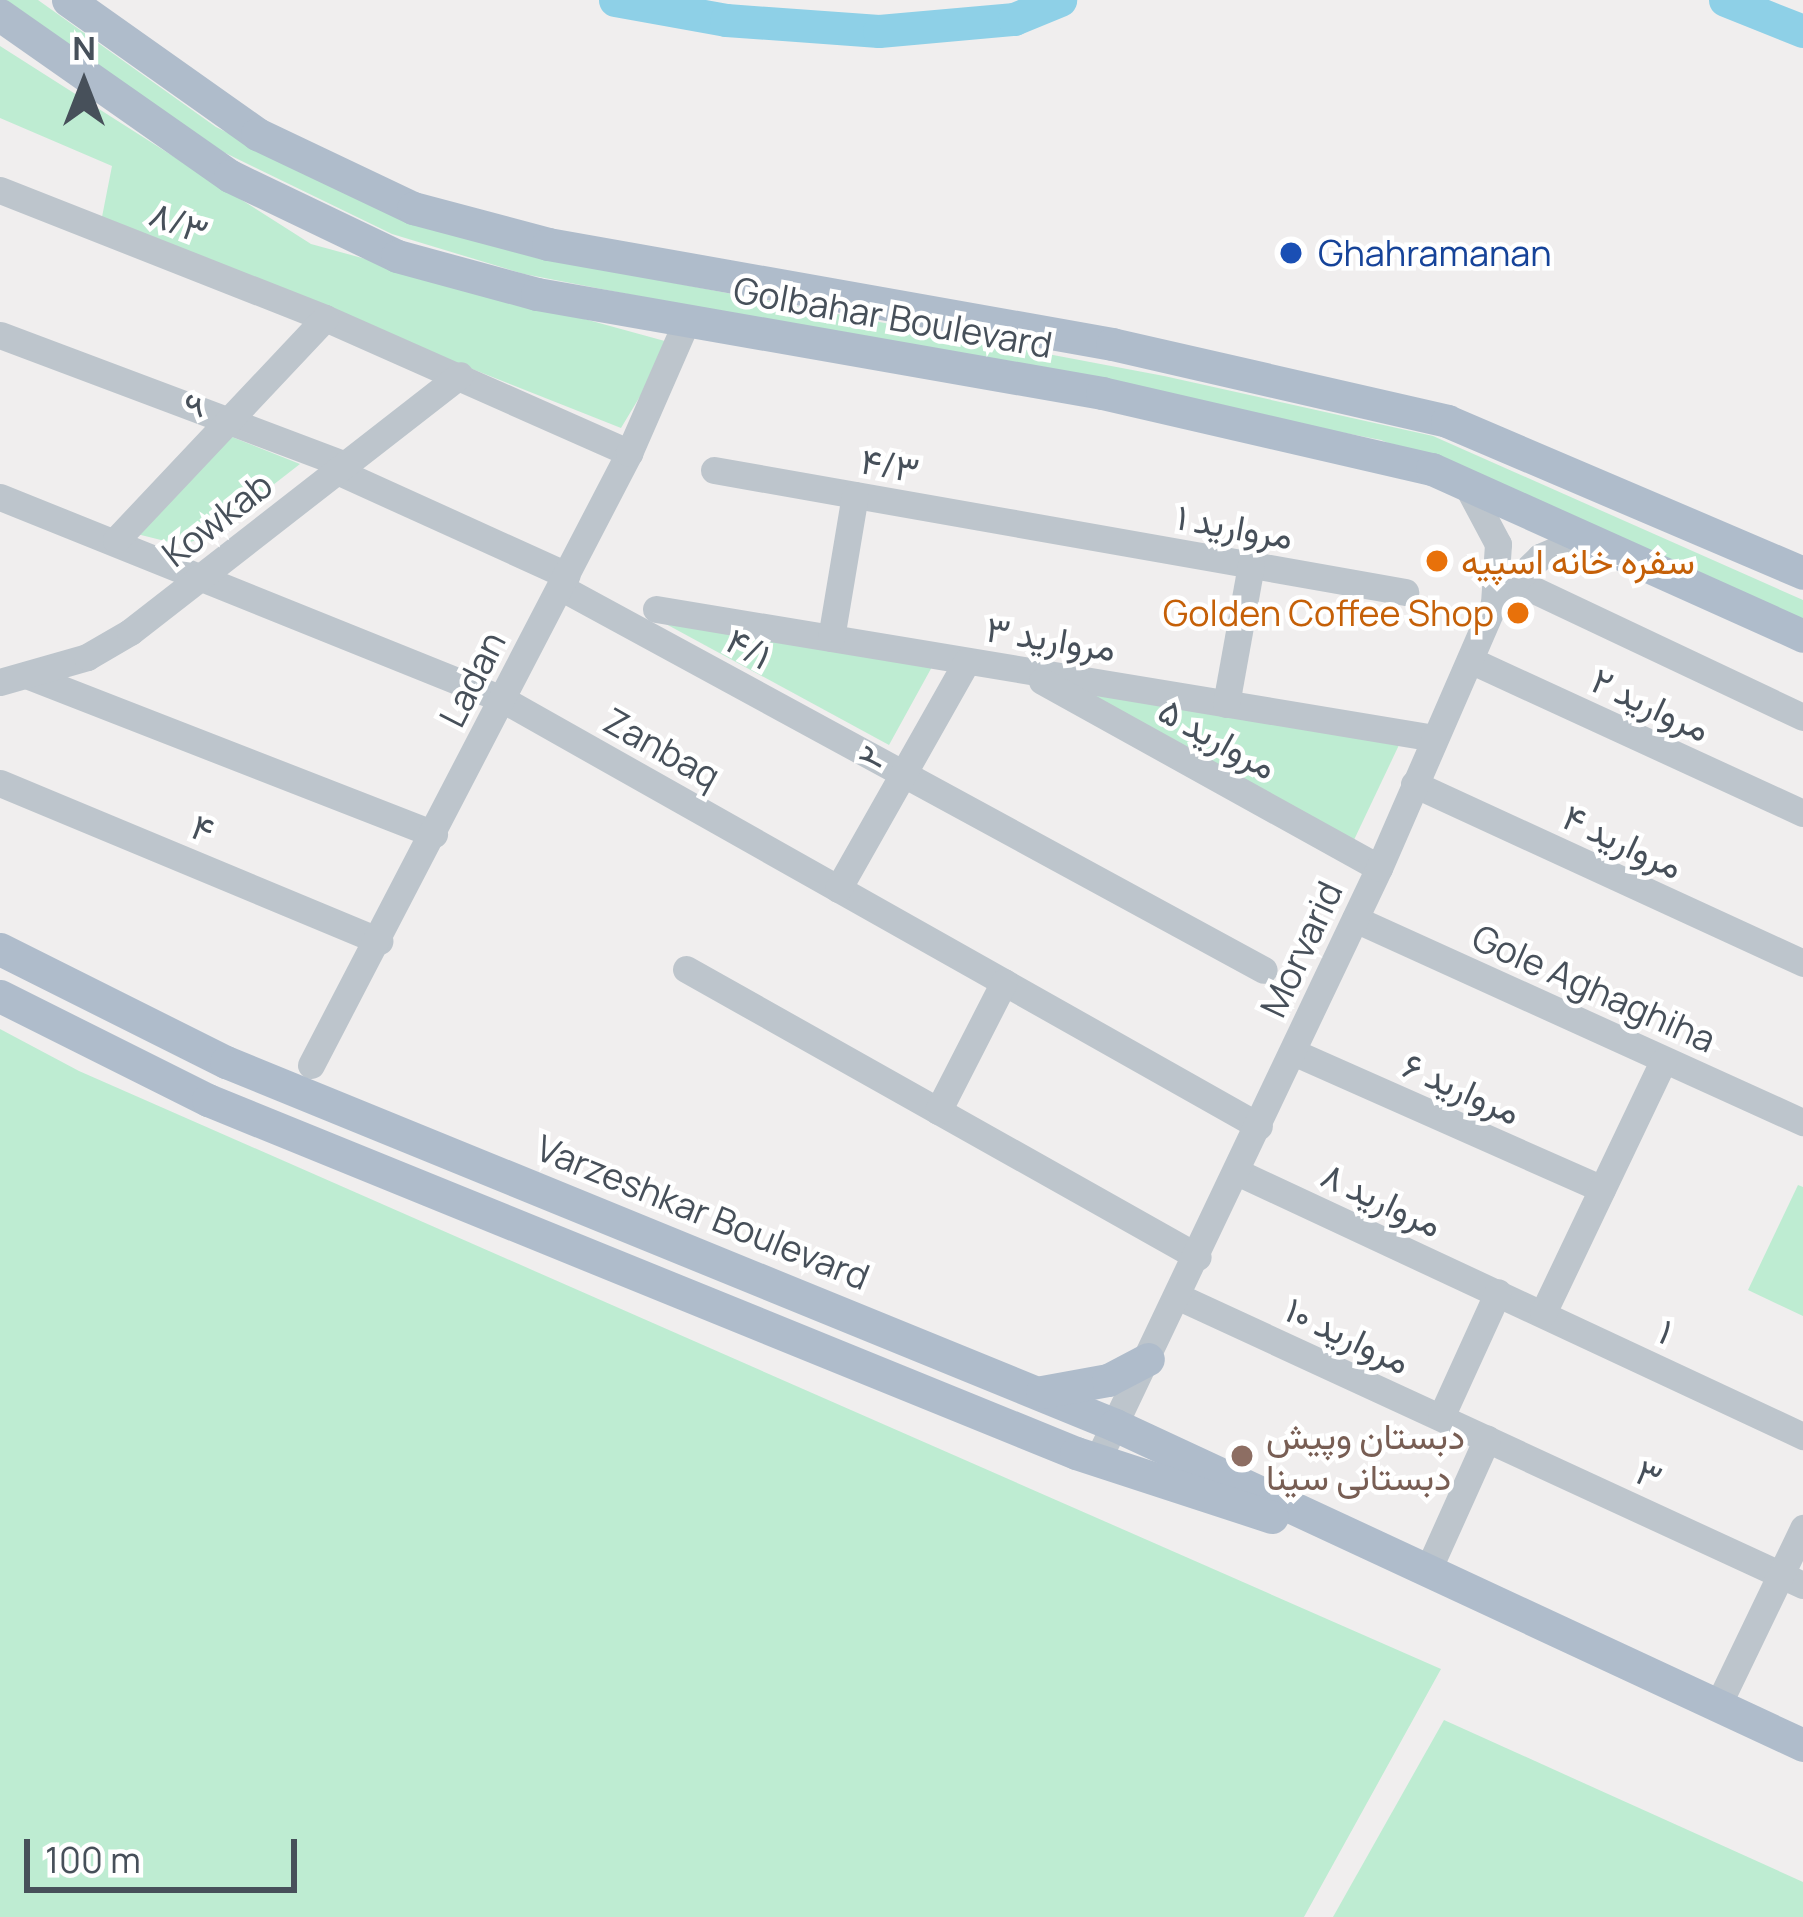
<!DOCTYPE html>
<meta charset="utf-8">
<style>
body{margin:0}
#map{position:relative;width:1803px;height:1917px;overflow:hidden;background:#f0eeee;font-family:Manrope,Vazirmatn,sans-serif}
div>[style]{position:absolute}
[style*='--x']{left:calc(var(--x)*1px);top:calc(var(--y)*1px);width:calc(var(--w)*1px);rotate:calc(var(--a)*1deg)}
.green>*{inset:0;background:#beecd2}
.river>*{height:33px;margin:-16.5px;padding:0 16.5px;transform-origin:16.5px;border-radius:16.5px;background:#8ed0e7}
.minor>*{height:27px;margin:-13.5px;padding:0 13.5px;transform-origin:13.5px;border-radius:13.5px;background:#bdc5cc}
.major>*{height:33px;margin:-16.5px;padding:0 16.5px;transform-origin:16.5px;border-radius:16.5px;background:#afbccb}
.dots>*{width:33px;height:33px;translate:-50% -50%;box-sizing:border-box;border:6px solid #fff;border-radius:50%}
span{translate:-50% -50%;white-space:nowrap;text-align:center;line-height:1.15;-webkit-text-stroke:9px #fff;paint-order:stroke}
.street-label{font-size:36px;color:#47505a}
.transit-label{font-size:36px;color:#164399}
.left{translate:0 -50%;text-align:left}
.food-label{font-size:36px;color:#c56008}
.right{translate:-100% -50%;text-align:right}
.education-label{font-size:36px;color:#785e54}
.north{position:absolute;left:24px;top:24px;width:120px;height:120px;-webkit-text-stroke:9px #fff;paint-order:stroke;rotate:0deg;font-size:33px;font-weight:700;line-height:48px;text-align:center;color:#47505a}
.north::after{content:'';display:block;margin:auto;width:42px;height:54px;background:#47505a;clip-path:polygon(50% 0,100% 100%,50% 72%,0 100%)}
.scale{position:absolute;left:24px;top:1839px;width:273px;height:54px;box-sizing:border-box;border:6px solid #47505a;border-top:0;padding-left:15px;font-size:36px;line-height:42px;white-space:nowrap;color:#47505a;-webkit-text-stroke:9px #fff;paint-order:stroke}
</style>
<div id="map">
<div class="green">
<i style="clip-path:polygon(4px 0,38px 0,216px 127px,398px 217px,527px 255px,1164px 376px,1433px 436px,1803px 600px,1803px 620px,1381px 440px,524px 274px,392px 234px,211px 146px)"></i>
<i style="clip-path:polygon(0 46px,311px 244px,672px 343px,621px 428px,101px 222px,112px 166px,0 118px)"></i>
<i style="clip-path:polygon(227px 435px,300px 464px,206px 537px,181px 545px,129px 532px)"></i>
<i style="clip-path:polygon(653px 617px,933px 665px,889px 745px)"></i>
<i style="clip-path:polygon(1076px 689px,1399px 745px,1353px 842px)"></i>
<i style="clip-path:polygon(0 1029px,79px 1071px,1441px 1669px,1304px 1917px,0 1917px)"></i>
<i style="clip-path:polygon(1798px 1185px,1803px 1187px,1803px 1316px,1748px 1290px)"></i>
<i style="clip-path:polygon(1444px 1720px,1803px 1882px,1803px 1917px,1333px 1917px)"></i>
</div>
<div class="river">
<i style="--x:615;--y:0;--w:113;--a:10.2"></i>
<i style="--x:726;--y:20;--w:153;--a:4.1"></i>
<i style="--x:879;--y:31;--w:136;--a:-5.1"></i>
<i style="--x:1014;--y:19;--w:50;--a:-22.4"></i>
<i style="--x:1725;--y:0;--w:84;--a:21.7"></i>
</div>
<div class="minor">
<i style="--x:0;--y:190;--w:349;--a:21.5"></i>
<i style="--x:325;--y:318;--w:333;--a:23.9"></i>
<i style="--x:0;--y:335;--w:369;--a:20.6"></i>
<i style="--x:714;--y:470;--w:702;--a:10.01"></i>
<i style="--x:337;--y:471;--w:252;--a:24.4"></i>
<i style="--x:0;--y:497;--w:541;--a:21.92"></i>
<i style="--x:502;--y:699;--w:869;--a:29.43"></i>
<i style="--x:116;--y:540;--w:305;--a:-46.7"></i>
<i style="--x:1515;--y:581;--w:318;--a:25.3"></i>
<i style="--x:560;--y:587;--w:801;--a:28.55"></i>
<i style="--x:1505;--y:591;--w:49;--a:-44.2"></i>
<i style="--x:1540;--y:557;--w:50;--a:-23.5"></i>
<i style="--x:656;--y:609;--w:789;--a:9.41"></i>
<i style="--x:831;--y:638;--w:145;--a:-80.5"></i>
<i style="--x:1470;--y:660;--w:366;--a:24.7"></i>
<i style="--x:26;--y:675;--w:438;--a:21.3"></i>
<i style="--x:1042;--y:681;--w:385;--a:29"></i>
<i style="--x:0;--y:682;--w:91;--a:-16"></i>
<i style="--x:87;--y:657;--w:50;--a:-30.2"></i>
<i style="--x:130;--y:632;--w:418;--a:-37.9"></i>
<i style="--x:1226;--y:704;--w:141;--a:-79.8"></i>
<i style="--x:0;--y:783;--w:411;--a:22.6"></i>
<i style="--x:1414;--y:784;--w:428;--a:24.7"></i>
<i style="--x:838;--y:889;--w:262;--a:-60.5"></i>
<i style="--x:1355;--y:919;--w:492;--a:24.4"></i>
<i style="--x:686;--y:969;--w:587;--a:29.36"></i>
<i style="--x:1293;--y:1052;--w:338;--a:23.9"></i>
<i style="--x:311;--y:1065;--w:690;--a:-62.54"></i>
<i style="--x:629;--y:453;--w:145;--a:-66.4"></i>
<i style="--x:938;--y:1111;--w:145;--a:-62.9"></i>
<i style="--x:1237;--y:1172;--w:625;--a:25.01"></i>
<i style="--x:1179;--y:1297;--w:687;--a:24.78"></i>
<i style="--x:1543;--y:1313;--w:279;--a:-64.5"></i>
<i style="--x:1441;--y:1417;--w:137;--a:-65.5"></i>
<i style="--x:1097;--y:1461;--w:657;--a:-64.57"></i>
<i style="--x:1379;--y:868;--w:289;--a:-66.5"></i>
<i style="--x:1494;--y:603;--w:59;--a:-86.1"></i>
<i style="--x:1498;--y:544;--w:70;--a:-118"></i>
<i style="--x:1428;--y:1570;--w:144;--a:-65.8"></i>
<i style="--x:1717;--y:1707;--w:199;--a:-64.3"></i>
</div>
<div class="major">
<i style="--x:68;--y:0;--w:232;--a:35.3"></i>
<i style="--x:257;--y:134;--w:173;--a:25.4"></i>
<i style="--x:413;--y:208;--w:140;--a:14.9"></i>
<i style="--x:548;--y:244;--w:573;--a:10.05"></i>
<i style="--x:1112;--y:344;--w:344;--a:12.9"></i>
<i style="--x:1447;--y:421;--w:387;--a:23.1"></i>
<i style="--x:0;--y:15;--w:281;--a:35"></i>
<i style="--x:230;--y:176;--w:185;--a:25.6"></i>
<i style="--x:397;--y:256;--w:145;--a:15.2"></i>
<i style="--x:537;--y:294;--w:574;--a:9.94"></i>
<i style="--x:1102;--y:393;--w:339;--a:13"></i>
<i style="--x:1432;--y:469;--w:407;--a:24.2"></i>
<i style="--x:0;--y:949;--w:253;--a:26.6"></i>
<i style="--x:226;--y:1062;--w:960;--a:22.21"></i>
<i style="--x:1115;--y:1425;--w:759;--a:24.94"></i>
<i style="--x:0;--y:996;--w:233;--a:26.6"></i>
<i style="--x:208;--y:1100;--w:937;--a:22.13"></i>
<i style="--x:1076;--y:1453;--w:206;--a:18.1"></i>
<i style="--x:1042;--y:1392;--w:67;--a:-10.3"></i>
<i style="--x:1108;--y:1380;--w:45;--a:-27.7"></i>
</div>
<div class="dots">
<i style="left:1291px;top:253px;background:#1a4fb4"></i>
<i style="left:1437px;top:561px;background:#e8710a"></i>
<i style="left:1518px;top:613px;background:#e8710a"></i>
<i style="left:1242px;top:1456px;background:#8d6e63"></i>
</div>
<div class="street-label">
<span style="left:179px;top:222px;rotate:21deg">۸/۳</span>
<span style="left:893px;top:317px;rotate:10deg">Golbahar Boulevard</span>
<span style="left:195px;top:404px;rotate:-47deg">۶</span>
<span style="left:890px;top:465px;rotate:10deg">۴/۳</span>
<span style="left:217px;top:519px;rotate:-38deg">Kowkab</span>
<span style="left:1235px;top:526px;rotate:10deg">مروارید ۱</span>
<span style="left:1051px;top:638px;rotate:9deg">مروارید ۳</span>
<span style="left:749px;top:648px;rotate:29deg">۴/۱</span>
<span style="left:472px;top:679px;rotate:-63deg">Ladan</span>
<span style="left:1651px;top:704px;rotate:25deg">مروارید ۲</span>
<span style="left:1218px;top:738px;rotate:29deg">مروارید ۵</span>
<span style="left:662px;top:748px;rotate:29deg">Zanbaq</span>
<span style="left:871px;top:757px;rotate:-60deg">۲</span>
<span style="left:203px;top:828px;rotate:23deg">۴</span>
<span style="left:1623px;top:841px;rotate:25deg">مروارید ۴</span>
<span style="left:1301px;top:949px;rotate:-65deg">Morvarid</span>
<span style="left:1594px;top:988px;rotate:24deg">Gole Aghaghiha</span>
<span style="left:1462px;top:1088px;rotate:24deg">مروارید ۶</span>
<span style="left:1382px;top:1199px;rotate:25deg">مروارید ۸</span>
<span style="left:703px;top:1212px;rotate:22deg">Varzeshkar Boulevard</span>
<span style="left:1666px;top:1331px;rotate:25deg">۱</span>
<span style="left:1348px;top:1335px;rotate:25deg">مروارید ۱۰</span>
<span style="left:1649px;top:1474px;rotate:25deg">۳</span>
</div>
<div class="transit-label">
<span class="left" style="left:1318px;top:253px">Ghahramanan</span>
</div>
<div class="food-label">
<span class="left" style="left:1461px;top:561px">سفره خانه اسپیه</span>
<span class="right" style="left:1494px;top:613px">Golden Coffee Shop</span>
</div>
<div class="education-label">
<span class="left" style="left:1266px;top:1456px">دبستان وپیش<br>دبستانی سینا</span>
</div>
<div class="north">N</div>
<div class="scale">100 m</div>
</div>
